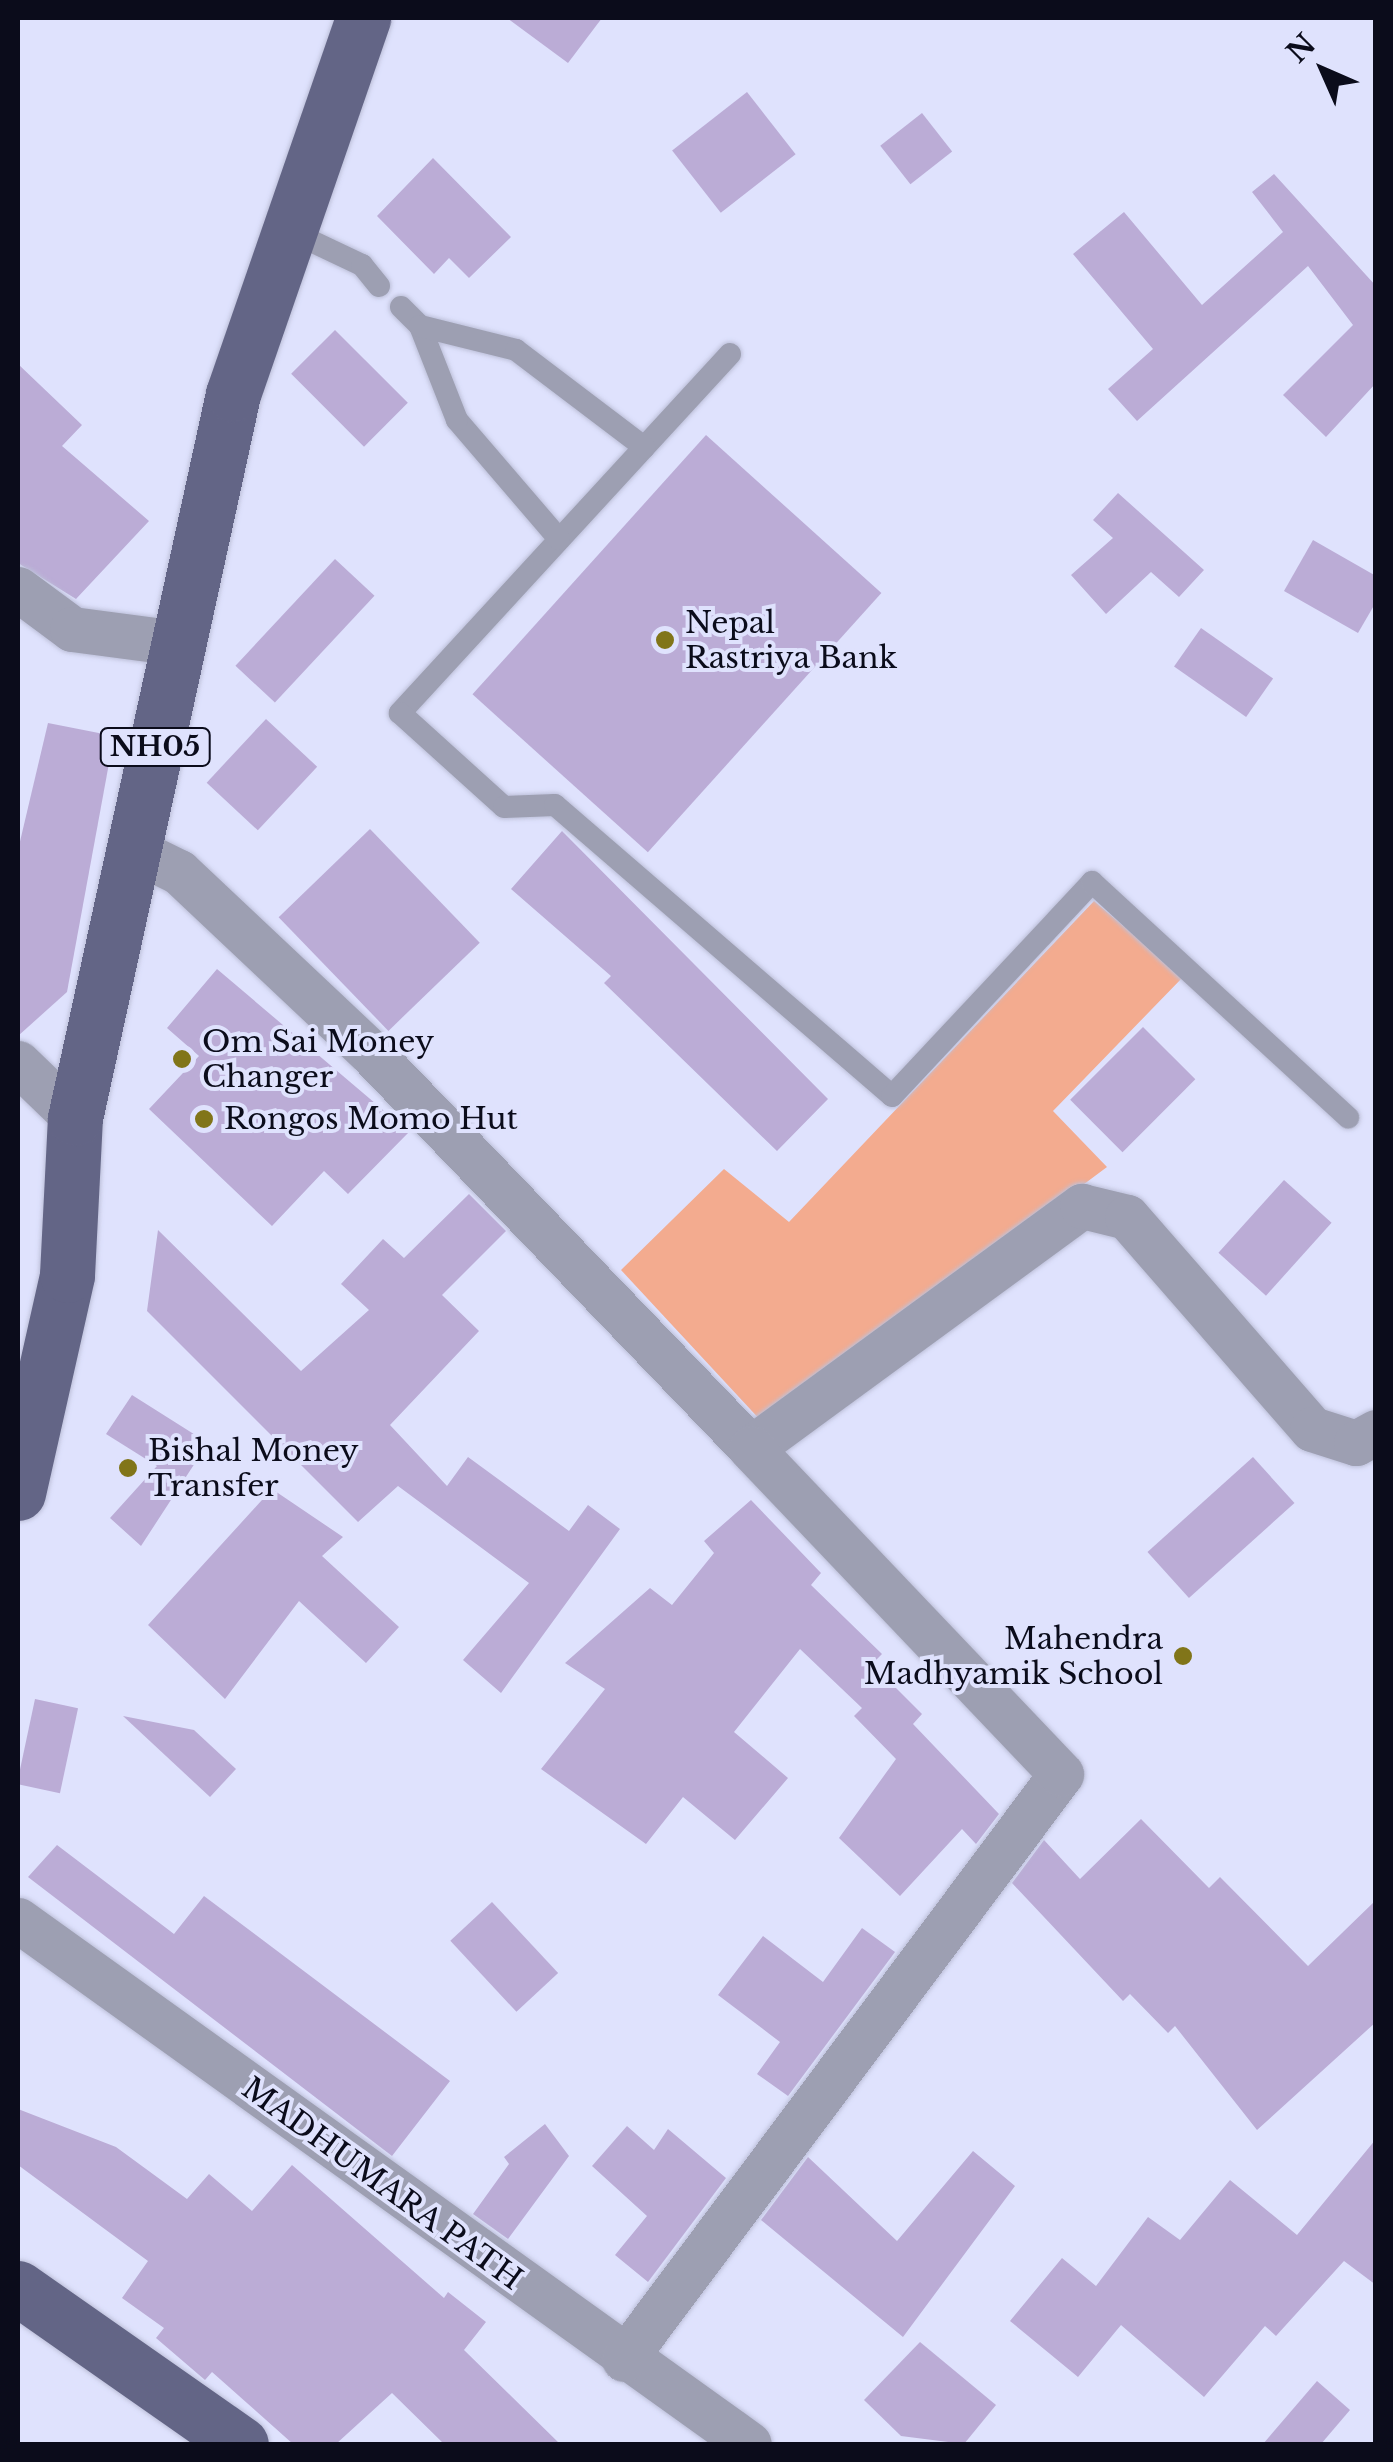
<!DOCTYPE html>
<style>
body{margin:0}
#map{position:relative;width:1393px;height:2462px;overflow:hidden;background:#dfe2fd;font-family:"Libre Baskerville",serif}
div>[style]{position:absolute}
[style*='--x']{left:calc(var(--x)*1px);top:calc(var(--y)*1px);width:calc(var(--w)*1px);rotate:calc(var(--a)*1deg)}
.green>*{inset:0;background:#f3ab8f}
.building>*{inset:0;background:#bbacd6;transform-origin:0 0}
.roads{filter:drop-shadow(0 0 2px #bdc0d9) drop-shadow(0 0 2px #bdc0d9)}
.lane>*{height:22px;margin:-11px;padding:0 11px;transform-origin:11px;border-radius:11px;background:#9d9fb2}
.street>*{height:45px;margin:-22.5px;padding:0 22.5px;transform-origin:22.5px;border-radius:22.5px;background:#9d9fb2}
.primary>*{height:55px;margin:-27.5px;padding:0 27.5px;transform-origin:27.5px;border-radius:27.5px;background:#636586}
.dots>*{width:28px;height:28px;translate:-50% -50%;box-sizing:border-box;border:5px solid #dfe2fd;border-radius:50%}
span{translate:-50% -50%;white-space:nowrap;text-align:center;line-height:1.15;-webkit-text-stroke:8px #dfe2fd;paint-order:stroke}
.shield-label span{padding:2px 8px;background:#dfe2fd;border:2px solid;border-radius:8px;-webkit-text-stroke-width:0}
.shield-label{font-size:28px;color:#0b0c1b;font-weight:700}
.poi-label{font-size:30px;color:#0b0c1b}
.left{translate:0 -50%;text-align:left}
.right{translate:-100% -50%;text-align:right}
.street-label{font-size:30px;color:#0b0c1b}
.frame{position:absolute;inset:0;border:20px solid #0b0c1b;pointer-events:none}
.north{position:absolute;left:1273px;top:20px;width:100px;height:100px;-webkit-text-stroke:8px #dfe2fd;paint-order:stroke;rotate:315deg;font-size:28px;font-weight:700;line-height:40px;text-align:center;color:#0b0c1b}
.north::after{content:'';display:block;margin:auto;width:35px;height:45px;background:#0b0c1b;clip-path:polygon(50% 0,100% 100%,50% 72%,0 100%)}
</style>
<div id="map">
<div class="green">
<i style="clip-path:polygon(1094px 901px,1183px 977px,1053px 1111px,1107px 1167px,763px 1423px,621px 1270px,724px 1169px,789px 1222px)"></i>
</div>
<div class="building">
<i style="clip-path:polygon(507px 18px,602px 18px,568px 63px)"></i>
<i style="left:747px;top:92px;width:79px;height:95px;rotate:52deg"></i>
<i style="left:922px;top:113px;width:49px;height:53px;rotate:52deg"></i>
<i style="clip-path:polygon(433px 158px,511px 237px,469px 278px,449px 258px,434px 274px,377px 216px)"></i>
<i style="clip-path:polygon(1274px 174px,1376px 286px,1376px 383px,1326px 437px,1283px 395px,1353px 325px,1308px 266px,1137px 421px,1108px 389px,1153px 349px,1073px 254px,1124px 212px,1202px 305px,1283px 232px,1252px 192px)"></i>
<i style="left:335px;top:330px;width:103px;height:62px;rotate:45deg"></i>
<i style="clip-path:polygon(18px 364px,82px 425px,62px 446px,149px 521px,76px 599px,18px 563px)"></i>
<i style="left:706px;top:435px;width:236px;height:349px;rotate:42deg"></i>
<i style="clip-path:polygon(1118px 493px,1204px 570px,1179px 597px,1151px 572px,1106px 614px,1071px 575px,1113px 538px,1093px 520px)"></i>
<i style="clip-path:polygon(1313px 540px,1376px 576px,1376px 602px,1358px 633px,1284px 591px)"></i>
<i style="left:335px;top:559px;width:54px;height:146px;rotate:43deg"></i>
<i style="left:1201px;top:628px;width:88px;height:47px;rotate:35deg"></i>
<i style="left:266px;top:719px;width:70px;height:87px;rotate:43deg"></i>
<i style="clip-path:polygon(48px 723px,114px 736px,67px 992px,18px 1036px,18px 850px)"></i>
<i style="left:370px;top:829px;width:158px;height:127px;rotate:46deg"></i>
<i style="clip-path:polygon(562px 831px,828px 1099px,777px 1151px,604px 983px,611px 976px,511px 889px)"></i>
<i style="clip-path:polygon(217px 969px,409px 1132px,348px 1194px,324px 1171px,272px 1226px,149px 1109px,199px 1056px,167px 1028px)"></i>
<i style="left:1143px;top:1027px;width:74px;height:103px;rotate:45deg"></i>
<i style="left:1284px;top:1180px;width:64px;height:98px;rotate:42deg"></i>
<i style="clip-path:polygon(469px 1194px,506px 1231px,442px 1295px,479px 1331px,390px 1425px,447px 1486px,468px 1457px,569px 1531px,588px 1505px,620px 1529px,501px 1693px,463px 1660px,529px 1583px,398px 1486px,358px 1522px,147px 1311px,158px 1230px,301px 1371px,369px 1310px,341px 1284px,383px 1239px,404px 1258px)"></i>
<i style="clip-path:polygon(132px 1395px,208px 1443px,141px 1546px,110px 1518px,157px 1466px,106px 1434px)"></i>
<i style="left:1253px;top:1457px;width:62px;height:142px;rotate:48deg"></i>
<i style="clip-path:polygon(272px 1489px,343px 1537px,322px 1556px,399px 1627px,366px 1663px,299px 1601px,225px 1699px,148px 1625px)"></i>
<i style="clip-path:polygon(751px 1500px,821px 1573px,811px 1585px,882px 1654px,872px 1664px,922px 1714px,913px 1724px,999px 1814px,976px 1844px,962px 1829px,900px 1896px,839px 1838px,896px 1759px,854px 1716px,862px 1708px,800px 1649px,734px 1732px,788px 1778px,735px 1840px,683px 1797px,646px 1844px,541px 1769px,605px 1689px,565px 1663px,650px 1588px,672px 1605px,714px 1553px,704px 1541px)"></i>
<i style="left:35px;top:1699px;width:44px;height:87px;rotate:12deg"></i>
<i style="clip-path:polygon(123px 1716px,194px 1730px,236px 1769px,210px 1797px)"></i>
<i style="clip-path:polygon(1141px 1819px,1209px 1888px,1220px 1877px,1308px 1966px,1376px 1900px,1376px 2022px,1257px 2130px,1175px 2026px,1168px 2033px,1130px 1994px,1123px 2001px,1012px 1883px,1044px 1840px,1080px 1879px)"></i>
<i style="clip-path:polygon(57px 1845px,174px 1934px,204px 1896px,450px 2081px,392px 2156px,28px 1877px)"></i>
<i style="left:492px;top:1902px;width:97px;height:57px;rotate:47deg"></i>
<i style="clip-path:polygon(862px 1928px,895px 1952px,788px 2096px,757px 2074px,780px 2042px,718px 1995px,763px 1936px,823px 1982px)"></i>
<i style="clip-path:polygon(18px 2109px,116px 2147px,187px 2199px,209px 2174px,252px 2211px,292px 2165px,444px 2298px,448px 2292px,486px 2322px,464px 2350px,560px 2444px,444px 2444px,392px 2393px,336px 2444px,293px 2444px,212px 2372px,205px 2380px,156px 2338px,164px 2328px,122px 2298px,148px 2261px,18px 2165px)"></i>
<i style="clip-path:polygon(545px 2124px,569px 2156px,508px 2239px,473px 2214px,509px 2164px,504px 2157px)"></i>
<i style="clip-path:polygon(627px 2126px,654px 2150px,668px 2129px,726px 2178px,648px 2282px,615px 2255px,647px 2216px,592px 2166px)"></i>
<i style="clip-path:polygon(1376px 2139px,1376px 2285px,1344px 2261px,1276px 2336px,1265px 2326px,1204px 2397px,1121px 2325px,1078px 2377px,1010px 2321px,1062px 2258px,1096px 2286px,1148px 2217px,1180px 2240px,1230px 2180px,1297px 2235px)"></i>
<i style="clip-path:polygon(973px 2151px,1015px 2186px,903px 2337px,761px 2220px,808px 2157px,897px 2241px)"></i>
<i style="clip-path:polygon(920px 2342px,996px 2405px,964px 2444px,901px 2436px,864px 2400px)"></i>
<i style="clip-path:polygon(1317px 2381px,1350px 2410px,1321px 2444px,1263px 2444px)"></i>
</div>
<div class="roads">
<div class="lane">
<i style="--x:290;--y:231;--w:80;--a:25.3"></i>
<i style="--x:362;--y:265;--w:27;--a:51"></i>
<i style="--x:401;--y:307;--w:27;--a:45"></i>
<i style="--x:730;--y:354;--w:488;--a:132.6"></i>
<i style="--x:400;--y:713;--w:140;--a:42.1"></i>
<i style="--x:504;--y:807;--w:51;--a:-2.2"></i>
<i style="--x:555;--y:805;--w:445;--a:40.8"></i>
<i style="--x:892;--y:1096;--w:293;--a:-46.9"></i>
<i style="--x:1092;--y:882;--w:348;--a:42.6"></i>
<i style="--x:559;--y:539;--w:157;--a:-130.6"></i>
<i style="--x:457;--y:420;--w:101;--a:-111.5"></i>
<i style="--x:420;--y:326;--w:99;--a:14"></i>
<i style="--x:516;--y:350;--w:161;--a:37.2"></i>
</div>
<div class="street">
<i style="--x:18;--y:589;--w:67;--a:36.5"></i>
<i style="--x:72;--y:629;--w:107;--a:7.5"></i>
<i style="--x:132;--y:849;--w:52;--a:26.1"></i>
<i style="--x:179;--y:872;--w:262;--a:43.3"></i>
<i style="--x:370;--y:1052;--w:550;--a:46.11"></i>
<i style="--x:751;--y:1448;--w:410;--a:-36.2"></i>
<i style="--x:1082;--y:1206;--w:46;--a:13.7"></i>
<i style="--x:1127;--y:1217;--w:281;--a:48.9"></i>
<i style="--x:1312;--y:1429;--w:46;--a:17.7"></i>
<i style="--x:1356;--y:1443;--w:23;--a:-29"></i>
<i style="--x:18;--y:1063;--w:79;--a:44"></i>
<i style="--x:18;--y:1920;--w:899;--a:35.63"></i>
<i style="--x:624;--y:2359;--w:730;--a:-53.24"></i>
<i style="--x:1061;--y:1774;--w:450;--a:-133.6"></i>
</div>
<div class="primary">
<i style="--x:18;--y:1493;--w:223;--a:-77.3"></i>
<i style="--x:67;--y:1275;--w:157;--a:-87.1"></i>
<i style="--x:75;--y:1118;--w:741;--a:-77.69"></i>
<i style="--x:233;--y:394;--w:398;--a:-70.9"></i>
<i style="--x:18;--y:2288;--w:272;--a:35"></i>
</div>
</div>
<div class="dots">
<i style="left:665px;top:640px;background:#817519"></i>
<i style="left:182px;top:1059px;background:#817519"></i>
<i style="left:204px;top:1119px;background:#817519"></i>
<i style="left:128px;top:1468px;background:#817519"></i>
<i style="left:1183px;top:1656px;background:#817519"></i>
</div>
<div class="shield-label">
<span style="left:155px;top:747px">NH05</span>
</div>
<div class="poi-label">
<span class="left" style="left:685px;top:640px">Nepal<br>Rastriya Bank</span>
<span class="left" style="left:202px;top:1059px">Om Sai Money<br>Changer</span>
<span class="left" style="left:224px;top:1119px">Rongos Momo Hut</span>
<span class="left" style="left:148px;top:1468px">Bishal Money<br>Transfer</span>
<span class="right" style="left:1163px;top:1656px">Mahendra<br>Madhyamik School</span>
</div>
<div class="street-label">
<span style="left:382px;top:2184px;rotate:36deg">MADHUMARA PATH</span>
</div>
<div class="frame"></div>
<div class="north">N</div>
</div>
